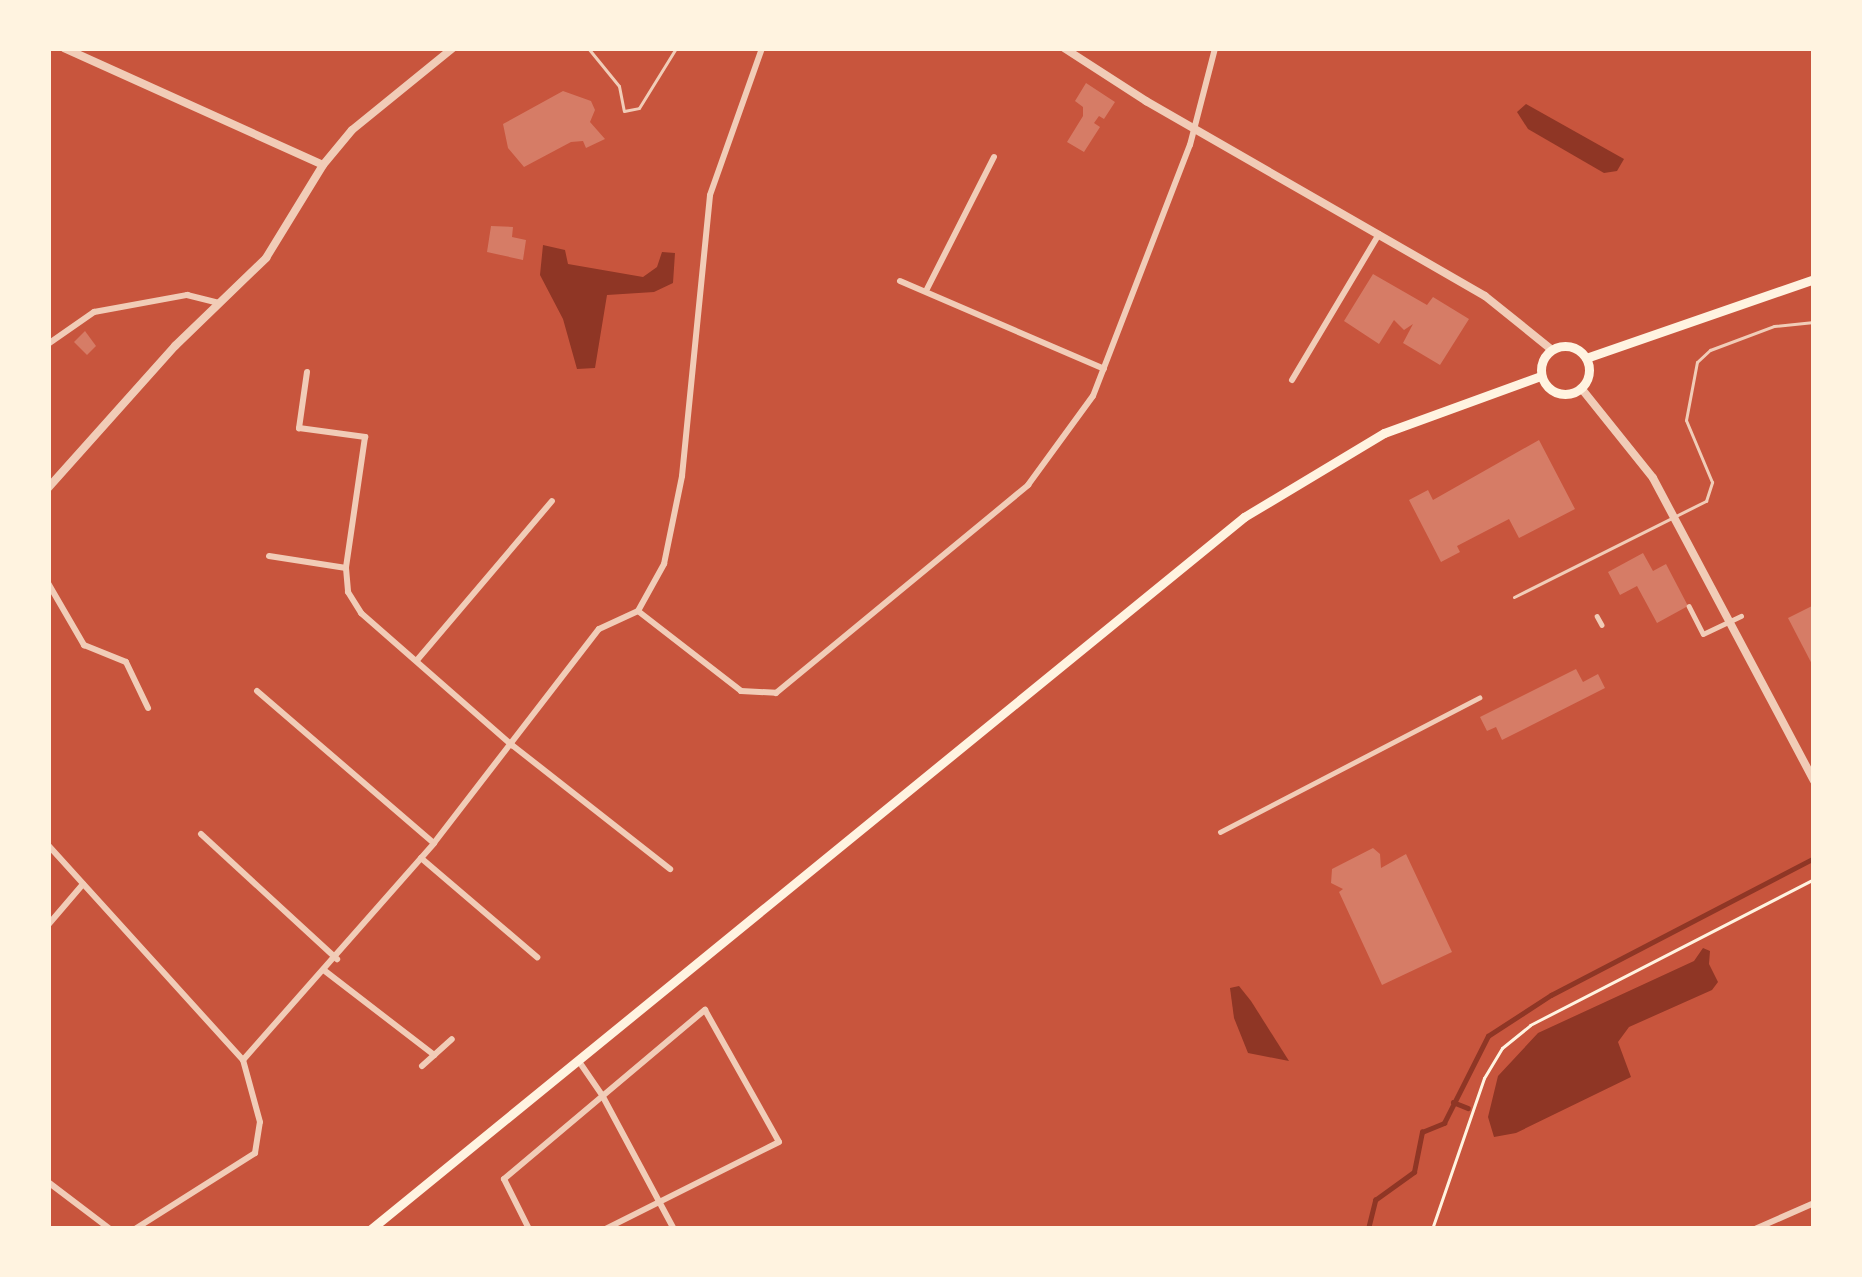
<!DOCTYPE html>
<style>
body{margin:0}
#map{position:relative;width:1862px;height:1277px;overflow:hidden;background:#c8553d;font-family:"Sofia Sans Condensed",sans-serif}
div>[style]{position:absolute}
[style*='--x']{left:calc(var(--x)*1px);top:calc(var(--y)*1px);width:calc(var(--w)*1px);rotate:calc(var(--a)*1deg)}
.water>*{inset:0;background:#8f3625}
.stream>*{height:4.5px;margin:-2.25px;padding:0 2.25px;transform-origin:2.25px;border-radius:2.25px;background:#8f3625}
.building>*{inset:0;background:#d67c66}
.path>*{height:3px;margin:-1.5px;padding:0 1.5px;transform-origin:1.5px;border-radius:1.5px;background:#fff3e0}
.service>*{height:3px;margin:-1.5px;padding:0 1.5px;transform-origin:1.5px;border-radius:1.5px;background:#f1ccb7}
.pedestrian>*{height:4.5px;margin:-2.25px;padding:0 2.25px;transform-origin:2.25px;border-radius:2.25px;background:#f1ccb7}
.minor>*{height:6px;margin:-3px;padding:0 3px;transform-origin:3px;border-radius:3px;background:#f1ccb7}
.tertiary>*{height:8px;margin:-4px;padding:0 4px;transform-origin:4px;border-radius:4px;background:#f1ccb7}
.primary>*{height:9px;margin:-4.5px;padding:0 4.5px;transform-origin:4.5px;border-radius:4.5px;background:#fff3e0}
.primary>.ring{margin:-4.5px;padding:0;box-sizing:content-box;background:none;border:9px solid #fff3e0;border-radius:50%}
span{translate:-50% -50%;white-space:nowrap;text-align:center;line-height:1.15;-webkit-text-stroke:12px #fff3e0;paint-order:stroke}
.frame{position:absolute;inset:0;border:51px solid #fff3e0;pointer-events:none}
</style>
<div id="map">
<div class="water">
<i style="clip-path:polygon(1526px 104px,1624px 159px,1617px 171px,1604px 173px,1528px 129px,1517px 112px)"></i>
<i style="clip-path:polygon(543px 245px,565px 250px,568px 264px,643px 277px,657px 267px,662px 252px,675px 253px,673px 283px,654px 292px,607px 295px,595px 368px,577px 369px,563px 319px,540px 275px)"></i>
<i style="clip-path:polygon(1703px 948px,1710px 951px,1709px 964px,1718px 982px,1712px 990px,1629px 1027px,1618px 1042px,1631px 1077px,1516px 1133px,1494px 1137px,1488px 1117px,1498px 1076px,1538px 1033px,1694px 961px)"></i>
<i style="clip-path:polygon(1239px 986px,1251px 1001px,1289px 1061px,1248px 1053px,1234px 1018px,1230px 988px)"></i>
</div>
<div class="stream">
<i style="--x:1453;--y:1102;--w:16;--a:22"></i>
<i style="--x:1368;--y:1229;--w:30;--a:-76"></i>
<i style="--x:1375;--y:1200;--w:48;--a:-35.7"></i>
<i style="--x:1414;--y:1172;--w:41;--a:-78.7"></i>
<i style="--x:1422;--y:1132;--w:24;--a:-22"></i>
<i style="--x:1444;--y:1123;--w:97;--a:-63.2"></i>
<i style="--x:1488;--y:1036;--w:75;--a:-33.1"></i>
<i style="--x:1551;--y:995;--w:297;--a:-27.5"></i>
</div>
<div class="building">
<i style="clip-path:polygon(1086px 83px,1115px 102px,1104px 119px,1099px 116px,1094px 123px,1100px 127px,1084px 152px,1067px 142px,1083px 116px,1083px 107px,1075px 101px)"></i>
<i style="clip-path:polygon(563px 91px,591px 101px,595px 110px,590px 122px,605px 139px,586px 148px,583px 141px,571px 142px,524px 167px,508px 148px,503px 124px)"></i>
<i style="clip-path:polygon(491px 226px,513px 227px,512px 237px,526px 240px,523px 260px,487px 252px)"></i>
<i style="clip-path:polygon(1373px 274px,1427px 305px,1433px 297px,1469px 319px,1440px 365px,1403px 343px,1413px 324px,1404px 330px,1394px 320px,1379px 344px,1344px 321px)"></i>
<i style="clip-path:polygon(85px 331px,96px 346px,87px 355px,74px 342px)"></i>
<i style="clip-path:polygon(1539px 440px,1575px 509px,1519px 538px,1509px 519px,1457px 546px,1460px 552px,1441px 562px,1409px 500px,1428px 490px,1433px 500px)"></i>
<i style="clip-path:polygon(1643px 553px,1653px 571px,1666px 564px,1688px 606px,1657px 623px,1637px 586px,1620px 595px,1608px 572px)"></i>
<i style="clip-path:polygon(1814px 605px,1814px 668px,1788px 618px)"></i>
<i style="clip-path:polygon(1576px 669px,1583px 682px,1598px 674px,1605px 688px,1502px 740px,1496px 727px,1487px 731px,1480px 717px)"></i>
<i style="clip-path:polygon(1373px 848px,1380px 854px,1381px 868px,1406px 854px,1452px 952px,1382px 985px,1339px 892px,1343px 889px,1331px 883px,1332px 869px)"></i>
</div>
<div class="path">
<i style="--x:1432;--y:1229;--w:160;--a:-71"></i>
<i style="--x:1484;--y:1078;--w:35;--a:-59"></i>
<i style="--x:1502;--y:1048;--w:36;--a:-39"></i>
<i style="--x:1530;--y:1025;--w:319;--a:-27.2"></i>
</div>
<div class="service">
<i style="--x:588;--y:48;--w:49;--a:50.8"></i>
<i style="--x:619;--y:86;--w:25;--a:79"></i>
<i style="--x:624;--y:111;--w:15;--a:-11"></i>
<i style="--x:639;--y:108;--w:70;--a:-58.3"></i>
<i style="--x:1514;--y:597;--w:215;--a:-26.6"></i>
<i style="--x:1706;--y:501;--w:20;--a:-72"></i>
<i style="--x:1712;--y:482;--w:67;--a:-112.8"></i>
<i style="--x:1686;--y:420;--w:59;--a:-79.3"></i>
<i style="--x:1697;--y:362;--w:18;--a:-43"></i>
<i style="--x:1710;--y:350;--w:68;--a:-20.6"></i>
<i style="--x:1774;--y:326;--w:40;--a:-5.7"></i>
</div>
<div class="pedestrian">
<i style="--x:1689;--y:606;--w:31;--a:63"></i>
<i style="--x:1703;--y:634;--w:42;--a:-25.3"></i>
<i style="--x:1597;--y:616;--w:10;--a:61"></i>
<i style="--x:1220;--y:832;--w:292;--a:-27.4"></i>
</div>
<div class="minor">
<i style="--x:900;--y:281;--w:222;--a:23.3"></i>
<i style="--x:927;--y:289;--w:148;--a:-63.1"></i>
<i style="--x:48;--y:344;--w:56;--a:-34.8"></i>
<i style="--x:94;--y:312;--w:95;--a:-10.4"></i>
<i style="--x:187;--y:295;--w:32;--a:14"></i>
<i style="--x:307;--y:372;--w:57;--a:98.1"></i>
<i style="--x:299;--y:428;--w:67;--a:7.8"></i>
<i style="--x:365;--y:437;--w:132;--a:98.3"></i>
<i style="--x:346;--y:568;--w:24;--a:85"></i>
<i style="--x:348;--y:592;--w:25;--a:58"></i>
<i style="--x:361;--y:613;--w:201;--a:41.2"></i>
<i style="--x:512;--y:745;--w:201;--a:38.1"></i>
<i style="--x:1292;--y:380;--w:170;--a:-59.2"></i>
<i style="--x:269;--y:556;--w:78;--a:8.9"></i>
<i style="--x:48;--y:583;--w:72;--a:59.9"></i>
<i style="--x:84;--y:645;--w:45;--a:22"></i>
<i style="--x:126;--y:662;--w:51;--a:64.4"></i>
<i style="--x:638;--y:611;--w:130;--a:37.8"></i>
<i style="--x:741;--y:691;--w:35;--a:3"></i>
<i style="--x:776;--y:693;--w:327;--a:-39.5"></i>
<i style="--x:1028;--y:485;--w:110;--a:-53.9"></i>
<i style="--x:1093;--y:396;--w:269;--a:-68.9"></i>
<i style="--x:1190;--y:145;--w:100;--a:-75.5"></i>
<i style="--x:638;--y:611;--w:54;--a:-61"></i>
<i style="--x:664;--y:564;--w:90;--a:-78.4"></i>
<i style="--x:682;--y:476;--w:282;--a:-84.3"></i>
<i style="--x:710;--y:195;--w:156;--a:-70.5"></i>
<i style="--x:418;--y:659;--w:207;--a:-49.7"></i>
<i style="--x:257;--y:691;--w:233;--a:40.7"></i>
<i style="--x:201;--y:834;--w:185;--a:42.6"></i>
<i style="--x:48;--y:845;--w:290;--a:47.8"></i>
<i style="--x:421;--y:858;--w:153;--a:40.5"></i>
<i style="--x:48;--y:925;--w:54;--a:-49.5"></i>
<i style="--x:325;--y:971;--w:138;--a:37.6"></i>
<i style="--x:578;--y:1060;--w:42;--a:55.6"></i>
<i style="--x:602;--y:1095;--w:152;--a:61.8"></i>
<i style="--x:422;--y:1066;--w:40;--a:-42"></i>
<i style="--x:48;--y:1182;--w:78;--a:37.2"></i>
<i style="--x:135;--y:1229;--w:142;--a:-32.3"></i>
<i style="--x:255;--y:1153;--w:31;--a:-81"></i>
<i style="--x:260;--y:1122;--w:64;--a:-105.3"></i>
<i style="--x:243;--y:1060;--w:289;--a:-48.6"></i>
<i style="--x:434;--y:843;--w:270;--a:-52.4"></i>
<i style="--x:599;--y:629;--w:43;--a:-24.8"></i>
<i style="--x:529;--y:1229;--w:56;--a:-116.6"></i>
<i style="--x:504;--y:1179;--w:263;--a:-40.1"></i>
<i style="--x:705;--y:1010;--w:151;--a:60.7"></i>
<i style="--x:779;--y:1142;--w:195;--a:153.4"></i>
<i style="--x:1755;--y:1229;--w:64;--a:-23.8"></i>
</div>
<div class="tertiary">
<i style="--x:64;--y:48;--w:284;--a:24.3"></i>
<i style="--x:1064;--y:48;--w:98;--a:32.9"></i>
<i style="--x:1146;--y:101;--w:391;--a:29.9"></i>
<i style="--x:1485;--y:296;--w:85;--a:38.8"></i>
<i style="--x:1581;--y:388;--w:115;--a:51.3"></i>
<i style="--x:1653;--y:478;--w:343;--a:62"></i>
<i style="--x:48;--y:488;--w:191;--a:-48.2"></i>
<i style="--x:175;--y:346;--w:127;--a:-44"></i>
<i style="--x:266;--y:258;--w:109;--a:-58.5"></i>
<i style="--x:323;--y:165;--w:45;--a:-50.4"></i>
<i style="--x:352;--y:130;--w:130;--a:-39.1"></i>
</div>
<div class="primary">
<i class="ring" style="left:1541px;top:346px;width:39px;height:39px"></i>
<i style="--x:1586;--y:358;--w:241;--a:-19.1"></i>
<i style="--x:371;--y:1229;--w:1127;--a:-39.2"></i>
<i style="--x:1244;--y:517;--w:163;--a:-31"></i>
<i style="--x:1384;--y:433;--w:167;--a:-20"></i>
</div>
<div class="frame"></div>
</div>
